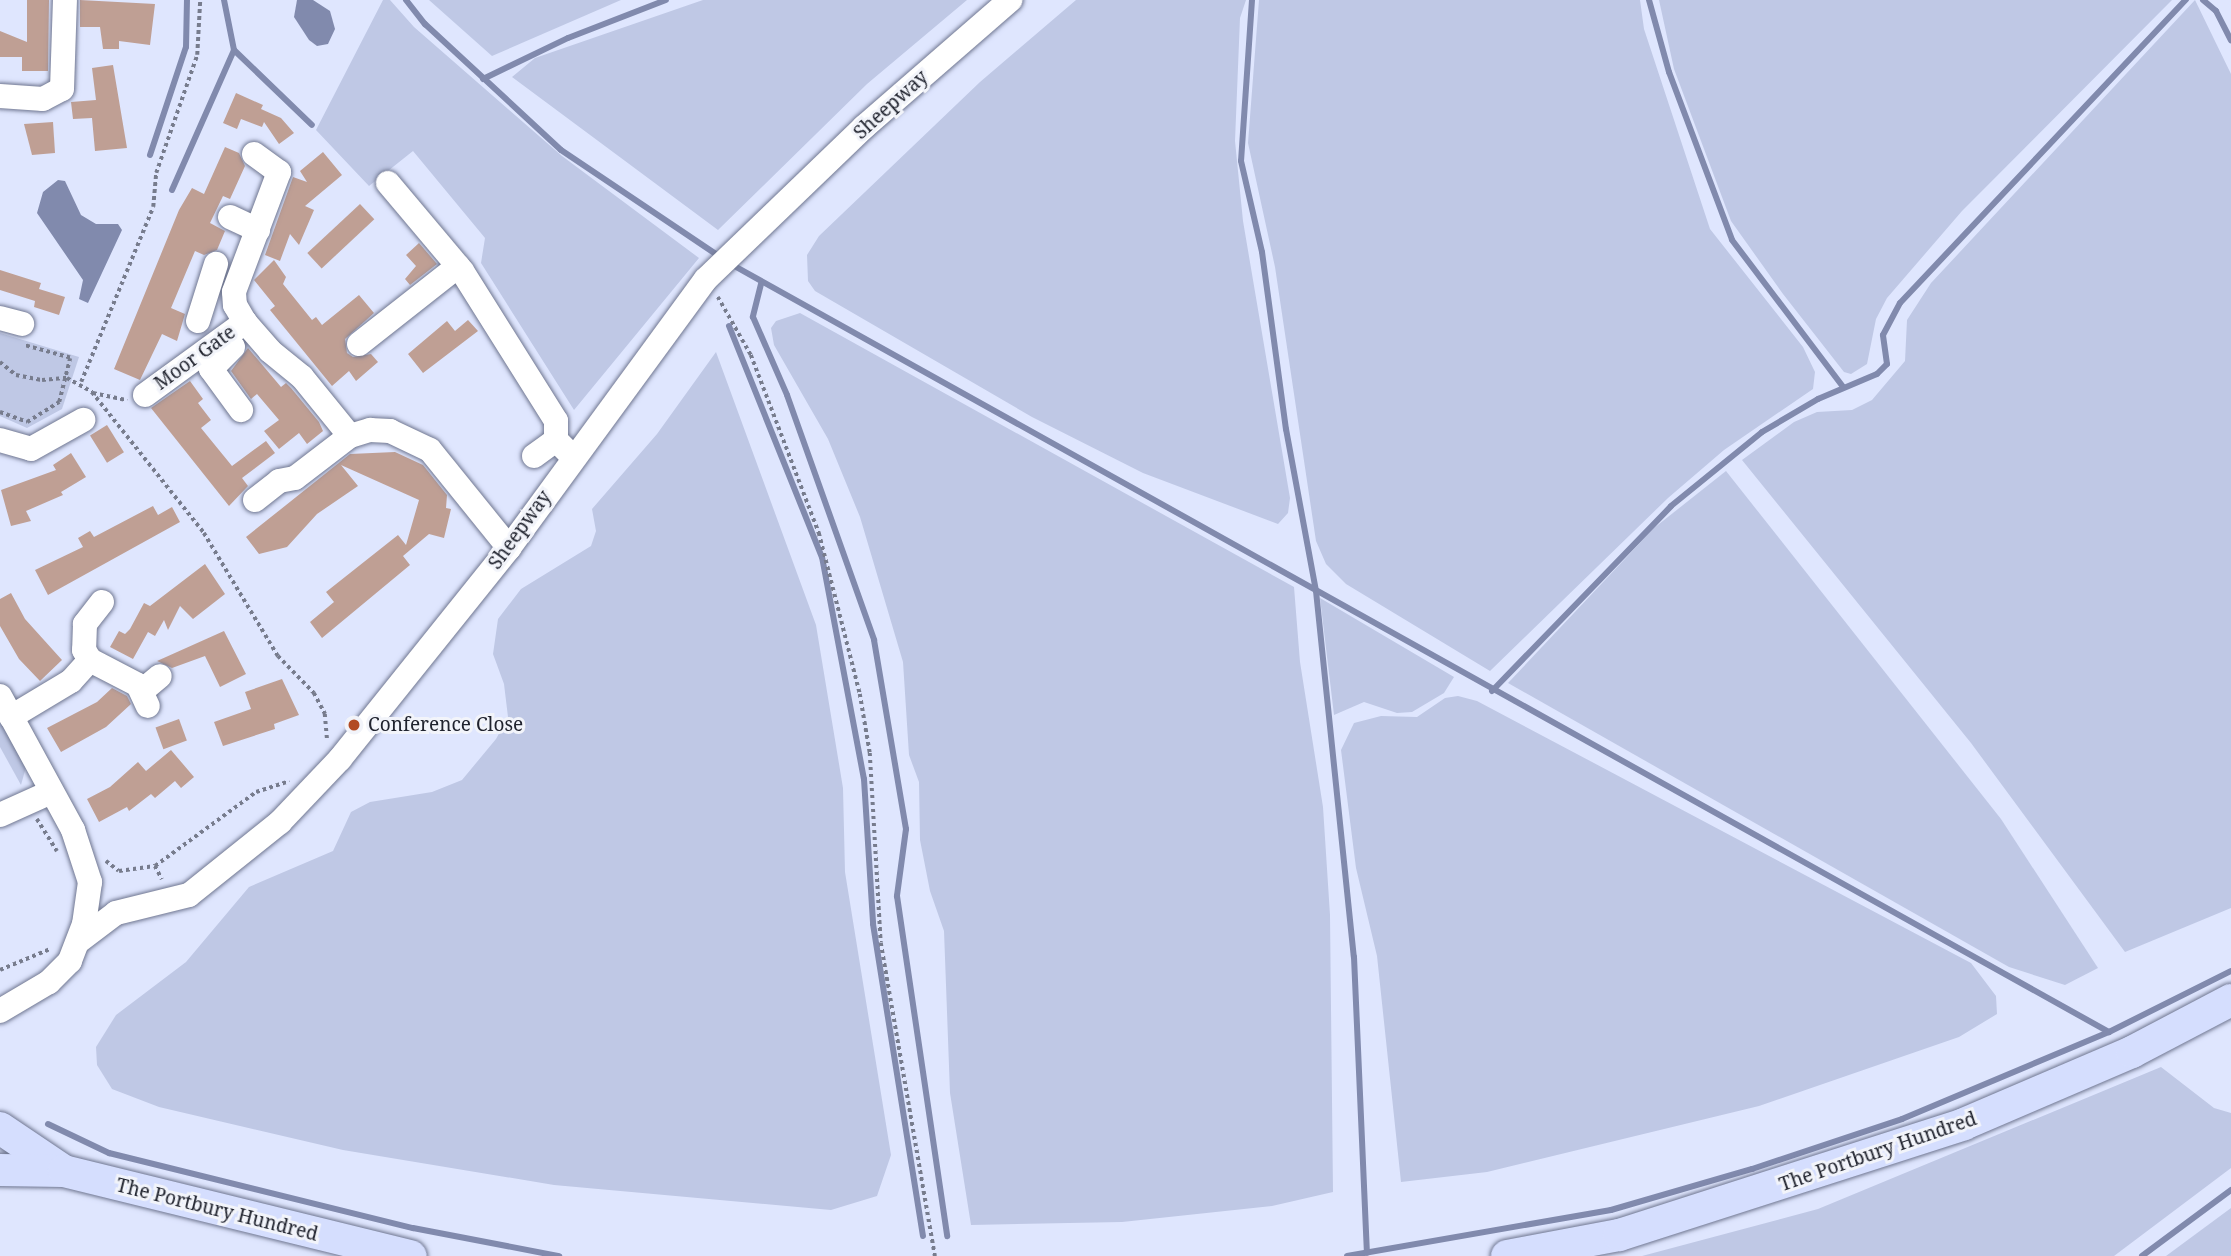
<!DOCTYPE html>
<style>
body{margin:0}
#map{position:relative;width:2231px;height:1256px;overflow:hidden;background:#dfe6fe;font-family:"Noto Serif",serif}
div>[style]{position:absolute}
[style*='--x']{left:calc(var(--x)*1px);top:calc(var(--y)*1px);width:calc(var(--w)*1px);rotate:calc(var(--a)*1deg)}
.green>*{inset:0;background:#bfc8e5}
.water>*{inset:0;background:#818aad}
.stream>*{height:6px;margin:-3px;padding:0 3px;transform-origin:3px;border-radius:3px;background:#818aad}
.building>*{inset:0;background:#bf9f94;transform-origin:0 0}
.path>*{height:3.5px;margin-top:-1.75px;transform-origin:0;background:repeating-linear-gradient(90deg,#777c8d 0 3.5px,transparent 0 7px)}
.roads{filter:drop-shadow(0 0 2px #6f7690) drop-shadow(0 0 2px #6f7690)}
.minor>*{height:24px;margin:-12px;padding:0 12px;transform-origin:12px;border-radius:12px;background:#fff}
.major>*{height:32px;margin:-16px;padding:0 16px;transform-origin:16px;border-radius:16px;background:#d5defe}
.dots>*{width:19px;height:19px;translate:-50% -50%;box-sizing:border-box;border:4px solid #f2f4fa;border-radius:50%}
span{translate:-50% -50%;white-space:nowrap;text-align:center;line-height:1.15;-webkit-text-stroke:6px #f2f4fa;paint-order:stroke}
.street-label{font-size:19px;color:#20232e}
.poi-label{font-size:19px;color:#20232e}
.left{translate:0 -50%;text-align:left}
</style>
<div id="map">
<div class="green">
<i style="clip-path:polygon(383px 0,390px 0,414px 27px,562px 156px,699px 258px,574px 410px,481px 263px,485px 238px,413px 151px,369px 186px,316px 130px)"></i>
<i style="clip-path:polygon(429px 0,621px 0,492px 56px)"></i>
<i style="clip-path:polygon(703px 0,967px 0,867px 84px,718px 230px,512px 77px,535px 58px)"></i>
<i style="clip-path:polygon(1076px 0,1246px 0,1240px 18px,1235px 141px,1243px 221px,1290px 498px,1288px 513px,1278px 524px,1143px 473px,1032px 417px,815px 291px,808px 281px,807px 255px,819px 236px,980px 82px)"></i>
<i style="clip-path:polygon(1259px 0,1640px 0,1644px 29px,1710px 229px,1803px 347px,1815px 372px,1813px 389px,1724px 450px,1668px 498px,1490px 671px,1346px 584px,1326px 564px,1316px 541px,1275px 267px,1248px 143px)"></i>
<i style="clip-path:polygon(1659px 0,2172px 0,1962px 211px,1887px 298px,1876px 319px,1867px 364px,1851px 374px,1844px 372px,1783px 294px,1731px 221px,1674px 69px)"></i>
<i style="clip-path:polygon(2195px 0,2231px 74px,2231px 908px,2125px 952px,1971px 743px,1742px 460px,1794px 422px,1817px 412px,1852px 410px,1872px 400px,1905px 361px,1907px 320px,1931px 283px)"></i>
<i style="clip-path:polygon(800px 313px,1294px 587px,1300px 662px,1323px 807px,1330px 915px,1333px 1192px,1272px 1206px,1122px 1222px,971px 1225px,950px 1093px,944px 931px,930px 891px,920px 840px,919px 782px,909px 755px,903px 662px,860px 517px,828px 439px,774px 345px,771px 328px,776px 321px)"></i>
<i style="clip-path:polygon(0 333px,79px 357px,62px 409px,27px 428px,0 416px)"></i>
<i style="clip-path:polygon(716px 352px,816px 625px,843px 788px,845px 872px,891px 1155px,877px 1196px,831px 1210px,554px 1185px,343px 1150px,159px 1107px,112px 1089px,97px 1065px,96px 1047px,116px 1015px,186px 962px,249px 887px,333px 851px,351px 812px,370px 802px,432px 792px,462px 780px,496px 739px,508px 717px,504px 684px,493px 654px,498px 619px,521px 589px,591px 546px,596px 531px,592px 509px,657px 434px)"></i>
<i style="clip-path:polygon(1726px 471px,2001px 819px,2098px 968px,2065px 985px,2009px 967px,1508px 683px,1654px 528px)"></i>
<i style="clip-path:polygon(1320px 598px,1454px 677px,1444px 693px,1412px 712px,1397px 713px,1364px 702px,1334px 715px)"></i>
<i style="clip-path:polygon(1458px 696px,1477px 701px,1971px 963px,1996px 996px,1997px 1014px,1959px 1037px,1759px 1106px,1487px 1172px,1401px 1182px,1377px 956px,1356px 868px,1341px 750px,1354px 723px,1381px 716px,1417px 717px,1445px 698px)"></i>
<i style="clip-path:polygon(0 717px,26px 767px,21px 785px,0 747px)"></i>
<i style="clip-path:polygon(2161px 1067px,2214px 1108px,2231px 1113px,2231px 1168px,2114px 1256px,1642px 1256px,1818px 1209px)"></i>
<i style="clip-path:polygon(2231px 1208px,2231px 1256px,2166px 1256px)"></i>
</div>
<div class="water">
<i style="clip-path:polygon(297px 0,313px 0,330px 11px,335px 29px,328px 44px,317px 46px,309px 40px,294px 17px)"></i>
<i style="clip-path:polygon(58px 180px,65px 181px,81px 215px,96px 224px,118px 224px,122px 230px,88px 303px,79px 299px,83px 280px,37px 213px,43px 192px)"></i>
</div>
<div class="stream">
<i style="--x:406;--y:0;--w:31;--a:52"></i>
<i style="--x:425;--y:24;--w:185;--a:42.8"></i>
<i style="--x:561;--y:150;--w:192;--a:33.9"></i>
<i style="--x:1252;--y:0;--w:161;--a:93.9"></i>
<i style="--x:1241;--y:161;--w:93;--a:77"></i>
<i style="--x:1262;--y:252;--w:179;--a:82.3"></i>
<i style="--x:1286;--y:429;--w:165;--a:79.5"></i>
<i style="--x:1316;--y:591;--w:368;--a:84.1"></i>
<i style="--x:1354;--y:957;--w:296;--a:87.5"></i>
<i style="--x:1649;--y:0;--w:75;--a:74.5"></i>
<i style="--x:1669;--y:72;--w:179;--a:69.4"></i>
<i style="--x:1732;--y:240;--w:184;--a:52.9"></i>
<i style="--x:2203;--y:0;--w:17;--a:40"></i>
<i style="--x:2216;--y:11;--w:33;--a:63"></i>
<i style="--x:234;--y:50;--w:108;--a:43.9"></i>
<i style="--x:483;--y:79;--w:94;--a:-25.8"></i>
<i style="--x:568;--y:38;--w:105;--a:-21.2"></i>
<i style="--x:150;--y:155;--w:114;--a:-71.6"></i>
<i style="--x:186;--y:47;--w:47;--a:-88.8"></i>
<i style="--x:172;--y:190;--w:153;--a:-66.1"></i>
<i style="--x:234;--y:50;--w:51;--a:-101.3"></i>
<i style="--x:729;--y:263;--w:1580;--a:29.13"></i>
<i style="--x:761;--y:284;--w:34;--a:104"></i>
<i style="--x:753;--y:317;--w:85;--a:66.4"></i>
<i style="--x:787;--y:395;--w:260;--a:70.4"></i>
<i style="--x:874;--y:640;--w:192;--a:80.4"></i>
<i style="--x:906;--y:829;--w:68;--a:97.7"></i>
<i style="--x:897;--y:896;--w:344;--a:81.6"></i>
<i style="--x:729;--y:326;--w:249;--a:68.1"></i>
<i style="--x:822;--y:557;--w:226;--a:79.3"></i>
<i style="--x:864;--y:779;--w:145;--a:86.4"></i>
<i style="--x:873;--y:924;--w:316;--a:80.9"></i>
<i style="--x:1492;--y:691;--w:257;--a:-45.9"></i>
<i style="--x:1671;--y:506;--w:117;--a:-39.1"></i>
<i style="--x:1762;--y:432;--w:65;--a:-30.5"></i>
<i style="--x:1818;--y:399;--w:64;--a:-23"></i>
<i style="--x:1877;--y:374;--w:14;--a:-45"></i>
<i style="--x:1887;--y:364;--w:29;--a:-98"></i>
<i style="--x:1883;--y:335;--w:36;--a:-62"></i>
<i style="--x:1900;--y:303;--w:417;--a:-46.7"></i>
<i style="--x:48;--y:1124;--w:68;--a:25.4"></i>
<i style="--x:109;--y:1153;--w:313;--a:13.9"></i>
<i style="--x:413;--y:1228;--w:149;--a:10.9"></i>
<i style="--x:1347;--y:1256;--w:268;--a:-9.9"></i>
<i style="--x:1611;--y:1210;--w:147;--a:-16.2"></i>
<i style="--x:1752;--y:1169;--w:158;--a:-18.4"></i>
<i style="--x:1902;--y:1119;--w:225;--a:-22.8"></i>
<i style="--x:2109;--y:1032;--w:136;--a:-26.6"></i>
<i style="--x:2142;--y:1256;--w:111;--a:-36.6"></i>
</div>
<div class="building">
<i style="clip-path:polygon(27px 0,49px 0,48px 71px,22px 71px,22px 57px,0 57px,0 31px,27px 42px)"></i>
<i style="clip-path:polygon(80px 0,155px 4px,150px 45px,119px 41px,119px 49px,103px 49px,100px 27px,80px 27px)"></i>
<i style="clip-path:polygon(113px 65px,127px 148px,95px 151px,92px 118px,73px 119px,71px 102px,96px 100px,92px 68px)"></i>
<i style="clip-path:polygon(236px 93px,263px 105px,261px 109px,281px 118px,294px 133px,279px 144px,264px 122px,262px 127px,241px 119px,237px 129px,223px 123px)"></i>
<i style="clip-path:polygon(53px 122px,55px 153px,32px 155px,24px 124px)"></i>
<i style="clip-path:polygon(225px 147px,239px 153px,245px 166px,230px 199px,223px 196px,210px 223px,225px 231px,217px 250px,204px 255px,195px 251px,171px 308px,185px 314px,177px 341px,162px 334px,140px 380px,114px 369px,179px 210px,192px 188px,204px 194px)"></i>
<i style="clip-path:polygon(323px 152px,342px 175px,305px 206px,314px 210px,299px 245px,290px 234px,280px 261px,265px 255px,293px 177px,307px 182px,300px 171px)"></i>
<i style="left:360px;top:204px;width:21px;height:72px;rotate:47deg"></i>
<i style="clip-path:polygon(419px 243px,437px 264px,410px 285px,405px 279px,416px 266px,406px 255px)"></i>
<i style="clip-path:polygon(274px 260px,286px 277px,283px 284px,312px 320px,316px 317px,322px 325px,359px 295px,374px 313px,345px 339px,347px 353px,353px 357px,371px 354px,378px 362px,356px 381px,349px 371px,332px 386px,270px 310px,275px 306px,254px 280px)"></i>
<i style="clip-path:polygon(0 270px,41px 283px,39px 289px,65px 297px,59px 315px,34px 307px,35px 301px,0 290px)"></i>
<i style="clip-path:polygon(468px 320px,478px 331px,423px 373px,408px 354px,447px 321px,455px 331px)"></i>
<i style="clip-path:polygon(248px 348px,281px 387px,286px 383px,291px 388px,319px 422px,323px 431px,307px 444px,299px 433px,279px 449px,264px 431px,279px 420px,257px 394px,251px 399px,231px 371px)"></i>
<i style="clip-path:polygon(190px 381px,203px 399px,198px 403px,211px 420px,201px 428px,232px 466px,266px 441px,275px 453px,242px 478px,248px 486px,229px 506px,151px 408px)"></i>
<i style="left:107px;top:425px;width:32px;height:20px;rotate:58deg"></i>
<i style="clip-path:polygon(395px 452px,423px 465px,447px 495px,446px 508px,451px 509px,444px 538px,429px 534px,403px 556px,410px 565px,322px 638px,310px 622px,334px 602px,326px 592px,398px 535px,406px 545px,419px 500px,341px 465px,358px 486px,317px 514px,287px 547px,259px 554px,246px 537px,350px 454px)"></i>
<i style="clip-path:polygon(71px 453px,86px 477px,61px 492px,63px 495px,26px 511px,31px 521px,11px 526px,1px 490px,56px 470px,53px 465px)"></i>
<i style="clip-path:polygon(153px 506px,158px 515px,172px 507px,180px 522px,48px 595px,35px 570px,83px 547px,78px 538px,90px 531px,94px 537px)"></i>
<i style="clip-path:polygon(205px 564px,225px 594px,193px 619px,180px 606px,168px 630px,164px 620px,155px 636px,148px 632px,133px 659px,110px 647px,119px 631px,125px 634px,130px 629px,144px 603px,150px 606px)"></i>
<i style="clip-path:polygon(11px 593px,25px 619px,62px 660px,40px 681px,19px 659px,0 626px,0 599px)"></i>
<i style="clip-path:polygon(224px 631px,246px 674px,220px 687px,205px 656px,172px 668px,157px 661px)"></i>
<i style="clip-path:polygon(282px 679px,299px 715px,274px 724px,275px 729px,223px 746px,214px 722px,251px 709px,245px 692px)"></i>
<i style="clip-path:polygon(112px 688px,127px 696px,131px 704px,106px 727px,61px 752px,47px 728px,97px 702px)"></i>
<i style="left:179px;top:719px;width:23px;height:25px;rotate:70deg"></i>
<i style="clip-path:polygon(171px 750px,194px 777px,181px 788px,175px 781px,155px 798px,151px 794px,129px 811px,127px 807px,99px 822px,87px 799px,110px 787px,138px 762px,146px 771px)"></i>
</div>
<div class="path">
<i style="--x:718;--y:297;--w:67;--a:60.4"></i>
<i style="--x:751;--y:355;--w:191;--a:69.1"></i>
<i style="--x:819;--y:533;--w:166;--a:75.7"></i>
<i style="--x:860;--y:694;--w:60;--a:80.4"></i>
<i style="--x:870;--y:753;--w:190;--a:86.7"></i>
<i style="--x:881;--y:943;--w:318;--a:80.2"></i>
<i style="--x:0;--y:362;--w:21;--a:39"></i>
<i style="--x:16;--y:375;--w:26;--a:11"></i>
<i style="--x:42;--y:380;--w:25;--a:-5"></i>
<i style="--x:67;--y:378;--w:29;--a:29"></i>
<i style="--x:92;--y:392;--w:180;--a:51.5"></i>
<i style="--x:204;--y:533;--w:144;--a:59"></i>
<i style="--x:278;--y:656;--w:52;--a:45.8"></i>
<i style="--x:314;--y:693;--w:24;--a:62"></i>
<i style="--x:325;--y:714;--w:25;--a:85"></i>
<i style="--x:81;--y:382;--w:189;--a:-67.6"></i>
<i style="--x:153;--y:207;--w:34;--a:-85"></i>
<i style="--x:156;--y:173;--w:125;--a:-70.8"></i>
<i style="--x:197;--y:55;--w:55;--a:-86.9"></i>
<i style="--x:93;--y:393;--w:35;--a:12"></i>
<i style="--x:0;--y:412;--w:29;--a:20"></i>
<i style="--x:27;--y:422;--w:38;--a:-32"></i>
<i style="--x:59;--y:402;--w:45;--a:-76"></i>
<i style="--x:70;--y:358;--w:46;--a:-164.7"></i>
<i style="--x:37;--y:819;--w:38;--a:58"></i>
<i style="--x:106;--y:861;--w:16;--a:38"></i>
<i style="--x:119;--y:871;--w:36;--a:-8"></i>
<i style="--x:155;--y:866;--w:125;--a:-36.2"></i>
<i style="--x:256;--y:792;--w:35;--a:-18"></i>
<i style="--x:155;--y:866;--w:15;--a:62"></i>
<i style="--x:0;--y:970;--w:54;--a:-22.8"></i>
</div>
<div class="roads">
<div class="minor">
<i style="--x:0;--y:96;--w:43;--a:4"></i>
<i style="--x:43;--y:99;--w:21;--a:-28"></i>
<i style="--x:62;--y:89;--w:89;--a:-88.1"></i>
<i style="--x:254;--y:154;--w:31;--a:36"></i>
<i style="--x:279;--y:172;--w:128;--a:110.6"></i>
<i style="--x:234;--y:292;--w:13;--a:86"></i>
<i style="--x:235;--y:305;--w:20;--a:60"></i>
<i style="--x:245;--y:322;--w:38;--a:49"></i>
<i style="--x:270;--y:351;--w:41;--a:39.1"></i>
<i style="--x:302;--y:377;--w:76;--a:50.9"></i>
<i style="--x:350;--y:436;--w:21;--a:-17"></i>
<i style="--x:370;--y:430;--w:20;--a:3"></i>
<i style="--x:390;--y:431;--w:44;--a:25.4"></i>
<i style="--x:430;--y:450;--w:126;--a:51.1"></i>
<i style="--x:388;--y:183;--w:115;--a:49.9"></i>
<i style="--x:462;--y:271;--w:177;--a:57.9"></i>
<i style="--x:556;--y:421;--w:19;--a:90"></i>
<i style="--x:556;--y:440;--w:24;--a:45"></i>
<i style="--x:230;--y:217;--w:31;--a:25"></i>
<i style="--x:0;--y:318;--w:23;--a:15"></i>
<i style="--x:198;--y:321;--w:60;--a:-72.5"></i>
<i style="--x:359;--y:344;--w:126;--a:-38.2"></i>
<i style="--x:233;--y:347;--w:31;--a:135"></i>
<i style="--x:211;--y:369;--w:51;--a:53.8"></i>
<i style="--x:145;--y:395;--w:124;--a:-36.1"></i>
<i style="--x:0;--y:440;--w:32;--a:16"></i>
<i style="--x:31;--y:449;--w:60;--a:-29.1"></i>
<i style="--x:534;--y:456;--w:27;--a:-36"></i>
<i style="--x:255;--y:500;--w:31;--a:-38"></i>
<i style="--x:279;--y:481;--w:16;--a:-11"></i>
<i style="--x:295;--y:478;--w:69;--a:-37.4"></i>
<i style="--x:102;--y:602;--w:28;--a:128"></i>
<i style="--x:85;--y:624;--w:26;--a:92"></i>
<i style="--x:84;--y:650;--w:12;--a:59"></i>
<i style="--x:90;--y:660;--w:54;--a:27.5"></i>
<i style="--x:138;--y:685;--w:23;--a:65"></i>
<i style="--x:142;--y:691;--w:23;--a:-40"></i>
<i style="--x:0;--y:696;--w:153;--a:61.4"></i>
<i style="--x:73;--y:830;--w:55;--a:71.9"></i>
<i style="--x:90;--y:882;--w:42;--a:98.1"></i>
<i style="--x:84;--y:924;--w:40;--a:111"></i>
<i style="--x:70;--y:961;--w:30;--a:135"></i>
<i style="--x:49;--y:982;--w:57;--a:149.4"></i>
<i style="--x:11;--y:717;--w:70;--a:-31"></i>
<i style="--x:71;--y:681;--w:28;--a:-48"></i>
<i style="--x:0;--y:815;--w:56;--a:-24.3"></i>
<i style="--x:79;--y:941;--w:46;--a:-37.1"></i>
<i style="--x:116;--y:913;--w:75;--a:-13.9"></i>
<i style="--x:189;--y:895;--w:117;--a:-38.7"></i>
<i style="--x:280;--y:822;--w:87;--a:-46.4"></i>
<i style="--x:340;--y:759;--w:270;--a:-51.3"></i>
<i style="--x:509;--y:548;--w:333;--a:-53.8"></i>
<i style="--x:706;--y:279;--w:219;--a:-43.9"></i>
<i style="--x:864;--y:127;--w:194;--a:-41"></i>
</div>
<div class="major">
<i style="--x:0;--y:1128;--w:77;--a:33.9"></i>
<i style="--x:0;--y:1170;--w:64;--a:0.9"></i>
<i style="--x:64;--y:1171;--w:357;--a:13.8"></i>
<i style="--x:1507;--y:1256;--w:114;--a:-10.6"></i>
<i style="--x:1619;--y:1235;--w:362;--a:-17.8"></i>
<i style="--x:1964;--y:1124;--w:183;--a:-23.2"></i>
<i style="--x:2132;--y:1052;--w:112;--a:-27.7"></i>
</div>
</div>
<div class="dots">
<i style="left:354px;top:725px;background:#b24b23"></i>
</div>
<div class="street-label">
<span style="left:891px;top:105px;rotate:-42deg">Sheepway</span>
<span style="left:195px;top:358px;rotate:-36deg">Moor Gate</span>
<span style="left:520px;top:530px;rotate:-54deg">Sheepway</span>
<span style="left:1878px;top:1152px;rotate:-19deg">The Portbury Hundred</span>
<span style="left:217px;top:1210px;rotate:14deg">The Portbury Hundred</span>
</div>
<div class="poi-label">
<span class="left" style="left:368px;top:725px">Conference Close</span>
</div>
</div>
